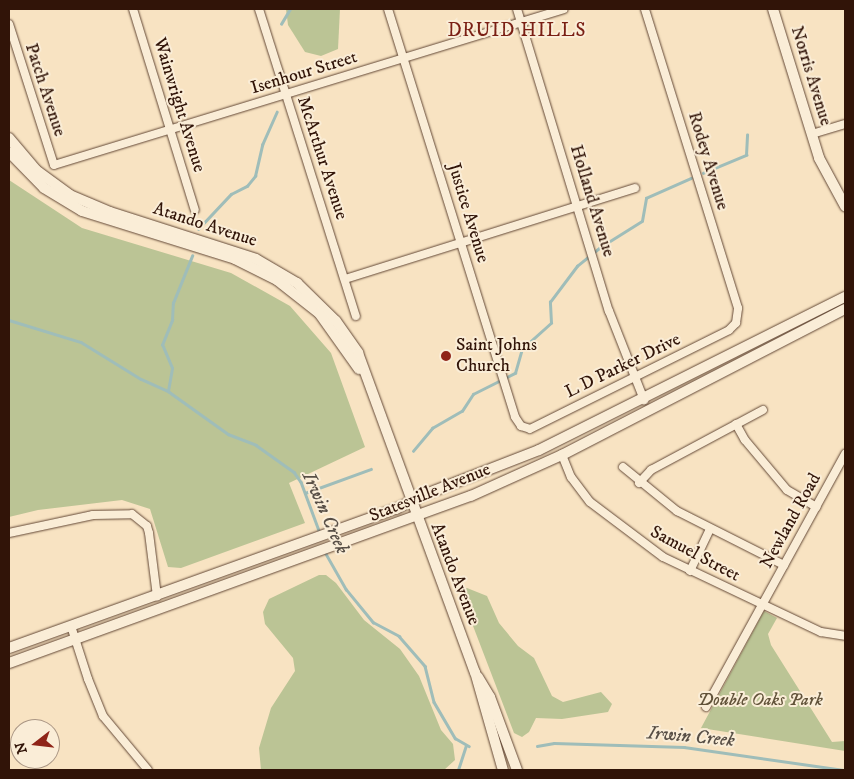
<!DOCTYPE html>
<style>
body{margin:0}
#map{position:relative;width:854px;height:779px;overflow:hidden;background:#f8e3c2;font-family:"IM FELL DW Pica",serif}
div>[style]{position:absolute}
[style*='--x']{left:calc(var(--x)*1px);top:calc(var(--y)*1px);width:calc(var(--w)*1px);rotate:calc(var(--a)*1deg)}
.green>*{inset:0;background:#bbc495}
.stream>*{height:2.5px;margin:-1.25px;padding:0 1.25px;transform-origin:1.25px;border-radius:1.25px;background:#9fbdb9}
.roads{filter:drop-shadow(0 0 1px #634836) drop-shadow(0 0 1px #634836)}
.street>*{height:8px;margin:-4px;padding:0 4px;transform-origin:4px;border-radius:4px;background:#faedd7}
.secondary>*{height:10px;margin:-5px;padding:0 5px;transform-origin:5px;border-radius:5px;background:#faedd7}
.dots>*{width:14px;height:14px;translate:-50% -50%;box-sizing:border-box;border:2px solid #faedd7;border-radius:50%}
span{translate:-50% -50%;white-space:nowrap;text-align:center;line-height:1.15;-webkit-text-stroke:4px #faedd7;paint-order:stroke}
.street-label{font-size:18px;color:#311408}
.poi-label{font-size:18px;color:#311408}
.left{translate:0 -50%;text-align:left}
.park-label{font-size:18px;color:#615239;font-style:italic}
.neighbourhood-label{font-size:19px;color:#7a1f14;letter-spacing:1px}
.water-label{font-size:19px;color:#584f46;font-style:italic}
.frame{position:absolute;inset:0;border:10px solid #311408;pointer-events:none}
.north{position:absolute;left:10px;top:719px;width:50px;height:50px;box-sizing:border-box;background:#faedd7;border:1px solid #aa9684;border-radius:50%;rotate:254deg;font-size:14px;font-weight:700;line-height:20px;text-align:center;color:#311408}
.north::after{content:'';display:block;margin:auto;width:18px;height:22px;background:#8f2418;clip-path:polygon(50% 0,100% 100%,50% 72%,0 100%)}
</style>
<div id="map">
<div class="green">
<i style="clip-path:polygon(286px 9px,340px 9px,338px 49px,321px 56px,305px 52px,288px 25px)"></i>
<i style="clip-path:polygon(9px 180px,82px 228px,231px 273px,290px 306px,331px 353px,365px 447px,289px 483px,305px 523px,181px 568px,168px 567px,150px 509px,122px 500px,38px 510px,9px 517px)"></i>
<i style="clip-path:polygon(319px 575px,326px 575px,336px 583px,364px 620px,400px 649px,419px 676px,441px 730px,453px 744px,455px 760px,444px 770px,261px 770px,259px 748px,271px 708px,295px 671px,293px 658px,265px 624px,263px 612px,269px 599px)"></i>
<i style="clip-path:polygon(467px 588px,487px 596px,499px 623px,518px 646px,534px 658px,552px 696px,563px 702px,601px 692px,612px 704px,608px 712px,562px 719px,536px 718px,529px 732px,522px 737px,514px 733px,460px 592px)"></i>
<i style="clip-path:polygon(764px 611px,777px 618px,768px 634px,771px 645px,832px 742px,845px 741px,845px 751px,701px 728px)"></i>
</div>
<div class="stream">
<i style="--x:281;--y:24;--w:17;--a:-59"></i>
<i style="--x:703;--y:173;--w:47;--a:-22.7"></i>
<i style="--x:746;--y:155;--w:20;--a:-87"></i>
<i style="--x:198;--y:229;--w:48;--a:-46.7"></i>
<i style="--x:231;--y:194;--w:18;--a:-27"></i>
<i style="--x:247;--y:186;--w:13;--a:-51"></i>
<i style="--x:255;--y:176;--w:32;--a:-77"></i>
<i style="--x:262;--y:145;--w:36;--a:-66"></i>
<i style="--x:9;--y:320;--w:75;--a:17"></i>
<i style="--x:81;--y:342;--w:70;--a:31.7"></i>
<i style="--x:141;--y:379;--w:30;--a:24"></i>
<i style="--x:168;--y:391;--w:74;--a:35.6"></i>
<i style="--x:228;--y:434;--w:30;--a:21"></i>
<i style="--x:256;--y:445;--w:47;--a:35.4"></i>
<i style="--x:294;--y:472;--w:12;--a:55"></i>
<i style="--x:301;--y:482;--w:54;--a:69.6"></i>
<i style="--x:168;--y:391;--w:23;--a:-80"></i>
<i style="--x:172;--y:368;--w:25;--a:-113"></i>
<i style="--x:162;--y:345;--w:27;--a:-68"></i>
<i style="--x:172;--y:320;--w:17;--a:-87"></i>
<i style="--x:173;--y:303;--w:51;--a:-68"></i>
<i style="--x:413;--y:451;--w:30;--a:-50"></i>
<i style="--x:432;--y:428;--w:34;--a:-30"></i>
<i style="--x:462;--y:411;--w:20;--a:-57"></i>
<i style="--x:473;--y:394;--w:47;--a:-26.6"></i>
<i style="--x:515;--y:373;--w:25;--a:-74"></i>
<i style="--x:522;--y:349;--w:39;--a:-42"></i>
<i style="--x:551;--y:323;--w:21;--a:-93"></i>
<i style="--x:550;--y:302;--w:45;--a:-53.1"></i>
<i style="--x:577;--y:266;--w:32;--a:-39"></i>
<i style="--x:602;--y:246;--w:47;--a:-32"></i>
<i style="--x:642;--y:221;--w:23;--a:-80"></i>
<i style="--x:646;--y:198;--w:49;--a:-24"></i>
<i style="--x:305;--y:493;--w:70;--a:-20"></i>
<i style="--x:325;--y:552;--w:43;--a:60.4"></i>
<i style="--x:346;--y:589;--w:43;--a:50.7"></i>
<i style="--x:373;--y:622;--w:30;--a:28"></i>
<i style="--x:399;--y:636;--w:40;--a:49"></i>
<i style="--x:425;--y:666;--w:37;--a:76"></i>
<i style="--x:434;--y:702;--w:42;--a:59.7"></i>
<i style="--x:455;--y:738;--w:16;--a:30"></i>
<i style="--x:537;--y:746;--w:17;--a:-10"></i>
<i style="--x:554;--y:743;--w:130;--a:1.8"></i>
<i style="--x:684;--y:747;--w:161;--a:8.2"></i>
<i style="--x:458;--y:770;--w:25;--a:-72"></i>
</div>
<div class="roads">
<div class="street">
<i style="--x:133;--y:9;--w:210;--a:72.9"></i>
<i style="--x:259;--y:9;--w:322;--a:72.5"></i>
<i style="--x:388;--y:9;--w:427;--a:72.7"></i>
<i style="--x:515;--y:417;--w:11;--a:56"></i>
<i style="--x:521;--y:426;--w:9;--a:18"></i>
<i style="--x:530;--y:429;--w:222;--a:-26.4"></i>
<i style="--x:729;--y:330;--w:10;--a:-45"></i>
<i style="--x:736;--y:323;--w:15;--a:-82"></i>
<i style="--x:738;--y:308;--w:313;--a:-107.3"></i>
<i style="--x:517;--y:9;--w:316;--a:73.1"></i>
<i style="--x:609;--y:311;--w:96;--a:68.5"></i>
<i style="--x:9;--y:24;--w:148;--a:72.3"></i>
<i style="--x:54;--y:165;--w:533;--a:-17.01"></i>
<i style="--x:812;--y:134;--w:34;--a:-17"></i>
<i style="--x:345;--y:279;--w:304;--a:-17.4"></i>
<i style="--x:736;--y:424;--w:18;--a:61"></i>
<i style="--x:745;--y:440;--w:65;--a:50"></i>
<i style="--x:787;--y:490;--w:34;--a:30"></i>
<i style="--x:562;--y:455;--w:24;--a:68"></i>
<i style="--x:571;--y:477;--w:31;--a:53"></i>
<i style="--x:590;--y:502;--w:91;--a:37"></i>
<i style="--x:663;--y:557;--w:175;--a:25.4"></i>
<i style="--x:821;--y:632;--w:24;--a:9"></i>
<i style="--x:623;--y:467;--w:70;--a:39.2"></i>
<i style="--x:677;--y:511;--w:120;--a:26.8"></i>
<i style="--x:639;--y:483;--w:18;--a:-47"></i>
<i style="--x:651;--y:470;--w:127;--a:-28.2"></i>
<i style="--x:9;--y:533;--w:86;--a:-12.1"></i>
<i style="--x:93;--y:515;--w:39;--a:-1"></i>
<i style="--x:132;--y:514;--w:19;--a:39"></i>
<i style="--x:147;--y:526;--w:7;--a:74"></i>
<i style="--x:149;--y:533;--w:64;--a:82.8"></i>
<i style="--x:690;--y:571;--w:47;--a:-64.5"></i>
<i style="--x:71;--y:626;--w:56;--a:72.2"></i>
<i style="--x:88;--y:679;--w:40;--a:68"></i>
<i style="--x:103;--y:716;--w:70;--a:50.2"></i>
<i style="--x:706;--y:707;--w:289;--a:-61.2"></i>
</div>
<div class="secondary">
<i style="--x:773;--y:9;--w:156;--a:72.8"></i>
<i style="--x:819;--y:158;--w:55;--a:61.6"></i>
<i style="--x:9;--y:138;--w:42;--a:49.8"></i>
<i style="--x:36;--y:170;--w:42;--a:36.3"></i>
<i style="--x:70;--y:195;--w:43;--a:23"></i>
<i style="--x:110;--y:212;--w:153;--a:17.8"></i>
<i style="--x:256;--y:259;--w:48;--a:30.3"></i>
<i style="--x:297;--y:283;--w:54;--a:44.3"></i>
<i style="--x:336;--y:321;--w:39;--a:55"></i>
<i style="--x:358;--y:353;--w:340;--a:69.9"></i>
<i style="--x:475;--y:672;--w:102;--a:74.1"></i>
<i style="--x:9;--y:152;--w:50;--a:45.8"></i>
<i style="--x:44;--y:188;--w:44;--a:31.2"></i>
<i style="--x:82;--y:211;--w:160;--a:17.4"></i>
<i style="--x:235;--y:259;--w:47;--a:26.6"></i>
<i style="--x:277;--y:280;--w:53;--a:38.2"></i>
<i style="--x:319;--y:313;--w:69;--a:54.5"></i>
<i style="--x:9;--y:648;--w:411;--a:-19.8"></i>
<i style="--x:396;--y:509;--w:34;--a:-27"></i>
<i style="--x:426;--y:494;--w:121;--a:-21.3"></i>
<i style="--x:539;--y:450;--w:342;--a:-26.6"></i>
<i style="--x:9;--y:663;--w:491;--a:-19.9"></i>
<i style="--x:471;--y:496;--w:100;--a:-24.3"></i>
<i style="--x:562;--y:455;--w:318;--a:-27.3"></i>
<i style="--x:478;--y:677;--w:23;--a:59"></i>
<i style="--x:490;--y:697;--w:78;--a:69.7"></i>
</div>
</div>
<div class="dots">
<i style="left:446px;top:356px;background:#8f2418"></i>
</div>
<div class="street-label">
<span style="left:304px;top:73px;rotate:-17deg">Isenhour Street</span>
<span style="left:811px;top:76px;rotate:73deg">Norris Avenue</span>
<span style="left:45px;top:90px;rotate:72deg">Patch Avenue</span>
<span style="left:179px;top:105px;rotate:73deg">Wainwright Avenue</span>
<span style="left:322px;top:158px;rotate:72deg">McArthur Avenue</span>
<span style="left:708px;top:161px;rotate:73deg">Rodey Avenue</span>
<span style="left:592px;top:201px;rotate:73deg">Holland Avenue</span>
<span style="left:468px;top:213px;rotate:73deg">Justice Avenue</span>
<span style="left:205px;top:225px;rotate:18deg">Atando Avenue</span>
<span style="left:623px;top:366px;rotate:-26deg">L D Parker Drive</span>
<span style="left:430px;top:493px;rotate:-22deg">Statesville Avenue</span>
<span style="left:791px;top:521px;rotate:-61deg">Newland Road</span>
<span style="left:695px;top:554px;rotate:28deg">Samuel Street</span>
<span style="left:455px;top:574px;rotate:69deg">Atando Avenue</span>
</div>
<div class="poi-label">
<span class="left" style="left:456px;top:356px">Saint Johns<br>Church</span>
</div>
<div class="park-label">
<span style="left:760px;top:700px">Double Oaks Park</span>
</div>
<div class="neighbourhood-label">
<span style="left:517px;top:31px">DRUID HILLS</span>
</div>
<div class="water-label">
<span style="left:325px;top:513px;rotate:66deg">Irwin Creek</span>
<span style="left:691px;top:737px;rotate:5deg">Irwin Creek</span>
</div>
<div class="frame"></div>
<div class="north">N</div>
</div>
